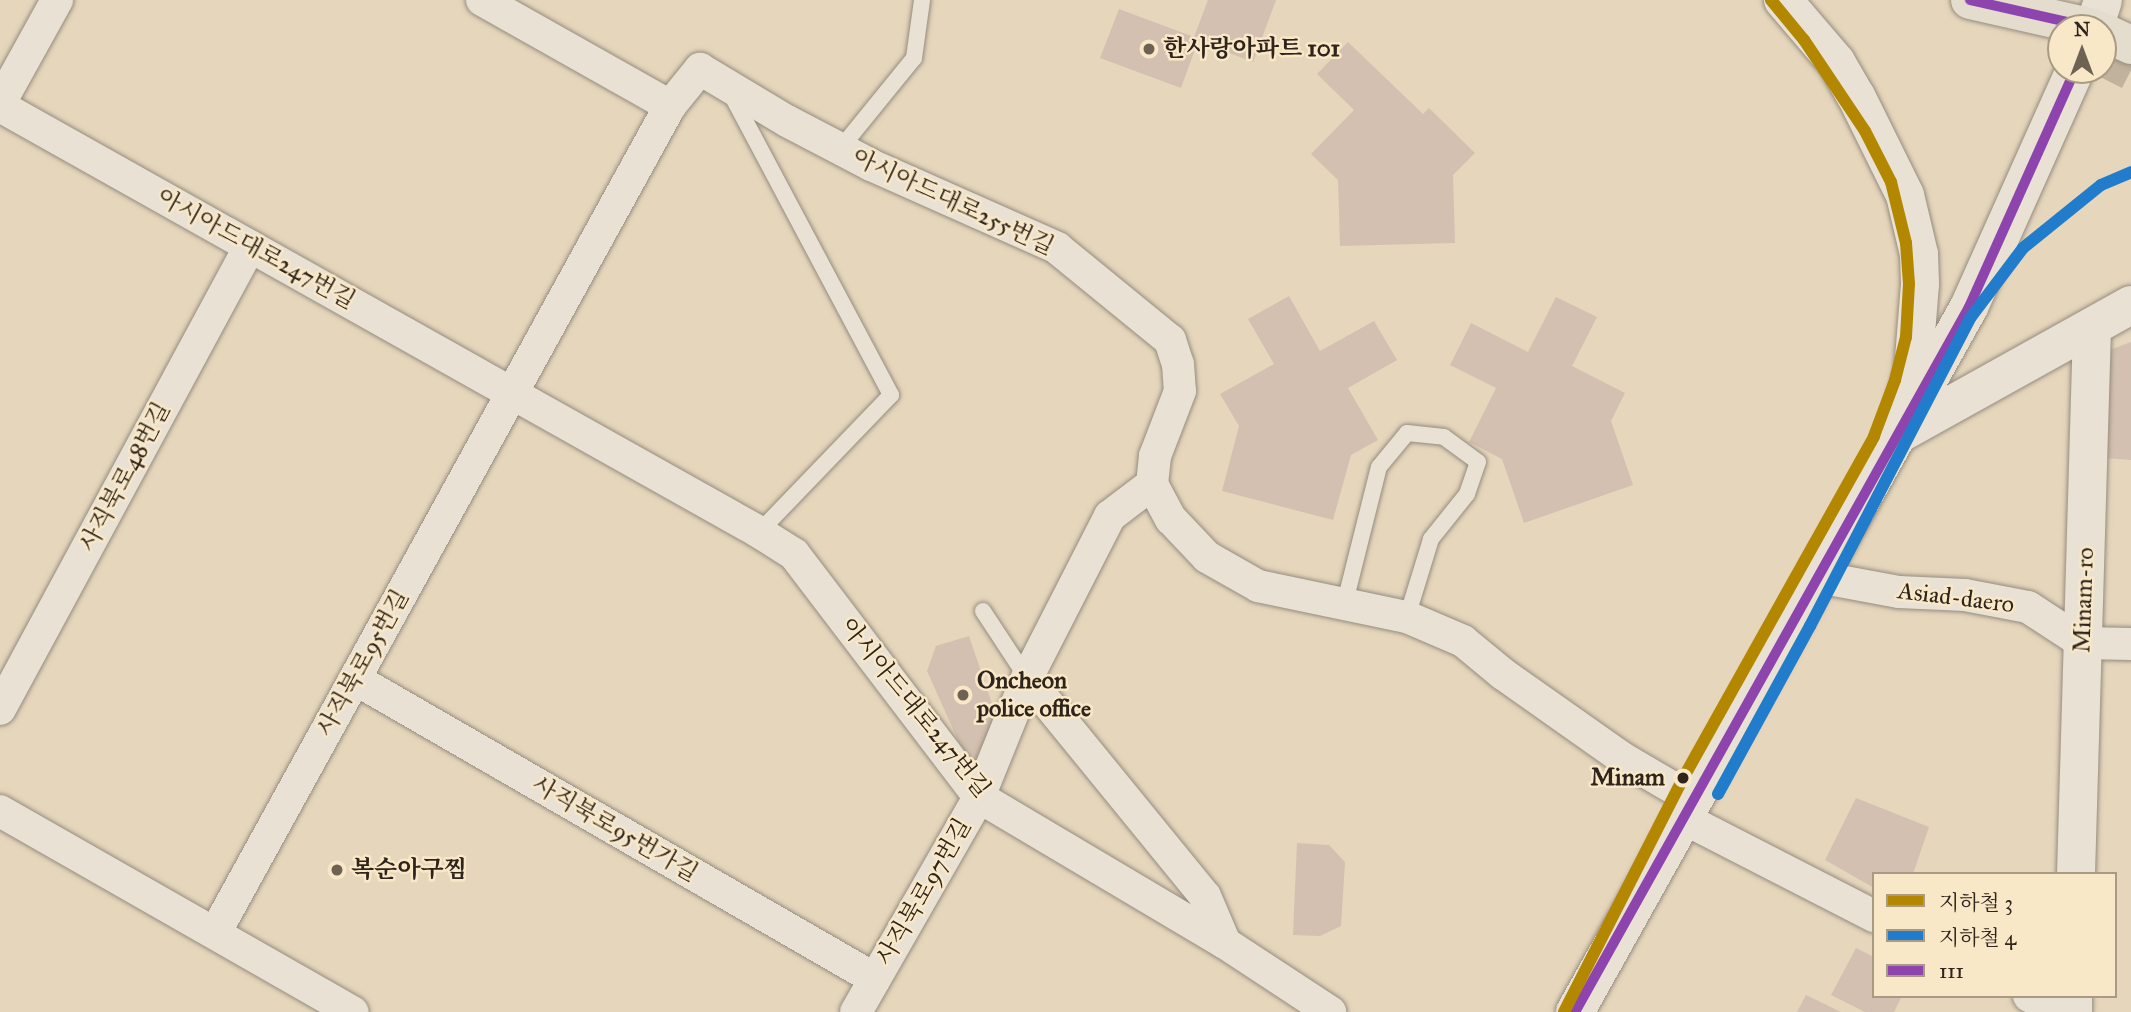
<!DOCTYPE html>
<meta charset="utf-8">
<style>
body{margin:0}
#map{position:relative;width:2131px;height:1012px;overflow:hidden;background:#e5d6bc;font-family:"IM FELL Great Primer","Noto Serif KR",serif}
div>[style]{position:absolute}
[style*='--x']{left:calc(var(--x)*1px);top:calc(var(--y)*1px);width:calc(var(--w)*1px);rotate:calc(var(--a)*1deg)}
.building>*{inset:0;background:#d3c0b0}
.trunk-tunnel>*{height:38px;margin-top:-19px;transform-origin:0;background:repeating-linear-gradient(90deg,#c0b29c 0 38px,transparent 0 57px)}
.roads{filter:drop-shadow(0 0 2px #968c7d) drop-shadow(0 0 2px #968c7d)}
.service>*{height:16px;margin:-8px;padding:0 8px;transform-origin:8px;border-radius:8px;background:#e8e1d4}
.minor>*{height:32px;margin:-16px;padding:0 16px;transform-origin:16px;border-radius:16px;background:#e8e1d4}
.secondary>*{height:38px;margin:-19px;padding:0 19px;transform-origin:19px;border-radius:19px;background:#e8e1d4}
.primary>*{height:38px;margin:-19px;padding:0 19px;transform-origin:19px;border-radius:19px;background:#e4dccd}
.bus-1>*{height:10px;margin:-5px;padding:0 5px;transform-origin:5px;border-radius:5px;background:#8e44ad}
.metro-1>*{height:12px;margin:-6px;padding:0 6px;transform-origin:6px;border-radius:6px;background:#b48701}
.metro-2>*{height:12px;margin:-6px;padding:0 6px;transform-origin:6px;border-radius:6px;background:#217dcb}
.dots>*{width:19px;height:19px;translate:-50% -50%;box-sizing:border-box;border:4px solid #f9e8c8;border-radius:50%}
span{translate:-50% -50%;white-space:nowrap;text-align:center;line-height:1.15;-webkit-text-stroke:5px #f9e8c8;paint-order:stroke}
.poi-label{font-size:24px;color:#2e241b;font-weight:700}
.left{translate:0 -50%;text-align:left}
.street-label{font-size:24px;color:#2e241b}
.stop-label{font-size:24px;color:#2e241b;font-weight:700}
.right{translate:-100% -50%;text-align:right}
.legend{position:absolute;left:1872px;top:872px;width:245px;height:126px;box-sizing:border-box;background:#f9e8c8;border:2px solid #a89a83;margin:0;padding:9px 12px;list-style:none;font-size:21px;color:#2e241b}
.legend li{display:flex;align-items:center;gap:14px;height:35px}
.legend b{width:35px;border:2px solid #a89a83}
.north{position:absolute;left:2047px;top:14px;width:70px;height:70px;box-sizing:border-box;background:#f9e8c8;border:2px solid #a89a83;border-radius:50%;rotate:0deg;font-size:19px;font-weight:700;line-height:28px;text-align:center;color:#2e241b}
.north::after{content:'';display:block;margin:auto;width:24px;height:32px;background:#6e6253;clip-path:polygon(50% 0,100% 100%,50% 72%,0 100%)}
</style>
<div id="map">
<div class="building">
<i style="clip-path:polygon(1208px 0,1276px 0,1253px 62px,1198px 41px,1181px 88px,1100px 58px,1119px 9px,1194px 37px)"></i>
<i style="clip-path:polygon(1348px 42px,1423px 114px,1429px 108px,1475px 153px,1453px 175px,1455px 243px,1340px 246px,1338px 180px,1311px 154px,1354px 110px,1317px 74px)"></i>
<i style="clip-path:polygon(1289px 296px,1320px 351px,1374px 321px,1397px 360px,1348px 388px,1378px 440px,1351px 455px,1333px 520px,1222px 491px,1239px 426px,1220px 394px,1274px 364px,1248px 319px)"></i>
<i style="clip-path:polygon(1556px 297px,1597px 317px,1572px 366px,1625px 393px,1611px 421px,1633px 485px,1524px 523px,1502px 459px,1469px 442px,1496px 388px,1450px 365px,1471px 323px,1528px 352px)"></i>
<i style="clip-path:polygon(2131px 342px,2131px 460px,2105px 458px,2107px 351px)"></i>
<i style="clip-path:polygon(969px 636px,997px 718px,973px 774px,927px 671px,936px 646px)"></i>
<i style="clip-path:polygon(1856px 798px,1929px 827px,1913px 874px,1874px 874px,1874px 888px,1825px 860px)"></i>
<i style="clip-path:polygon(1297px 843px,1329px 845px,1345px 862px,1341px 926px,1320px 936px,1293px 935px)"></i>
<i style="clip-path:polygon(1856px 948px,1874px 957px,1874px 996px,1902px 996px,1894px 1012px,1865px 1012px,1831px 995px)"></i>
<i style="clip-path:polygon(1806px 995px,1841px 1012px,1797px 1012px)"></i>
</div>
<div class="trunk-tunnel">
<i style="--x:2103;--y:57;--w:31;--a:27"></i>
</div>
<div class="roads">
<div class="service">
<i style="--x:731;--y:94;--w:341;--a:62"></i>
<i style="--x:891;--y:395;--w:190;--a:133.9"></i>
<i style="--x:840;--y:149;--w:117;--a:-50.9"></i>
<i style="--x:914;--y:58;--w:59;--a:-82.1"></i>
<i style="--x:1345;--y:602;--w:139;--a:-75.9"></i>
<i style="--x:1379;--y:467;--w:44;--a:-50.5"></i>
<i style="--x:1407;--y:433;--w:37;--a:6"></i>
<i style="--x:1444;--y:437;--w:42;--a:36.3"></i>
<i style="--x:1478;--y:462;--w:34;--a:109"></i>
<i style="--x:1467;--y:494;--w:58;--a:128.7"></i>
<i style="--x:1431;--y:539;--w:82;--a:107.1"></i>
<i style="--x:983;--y:611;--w:80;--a:56.7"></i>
</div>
<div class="minor">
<i style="--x:482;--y:0;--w:216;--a:29.4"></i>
<i style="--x:0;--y:103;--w:118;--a:-61"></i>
<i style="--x:0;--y:106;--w:870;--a:29.3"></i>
<i style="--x:759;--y:532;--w:41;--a:32.2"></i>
<i style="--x:794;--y:554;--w:305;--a:52.7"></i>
<i style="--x:979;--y:797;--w:286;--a:30.7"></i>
<i style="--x:1225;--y:943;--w:126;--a:33.3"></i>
<i style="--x:1818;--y:577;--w:82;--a:10.5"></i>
<i style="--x:1899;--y:592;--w:66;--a:2.6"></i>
<i style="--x:1965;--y:595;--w:64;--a:10.8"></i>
<i style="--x:2028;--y:607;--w:66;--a:33.2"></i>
<i style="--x:2083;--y:643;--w:48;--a:1.2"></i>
<i style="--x:1027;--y:678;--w:281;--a:50.8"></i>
<i style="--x:1205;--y:896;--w:51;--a:66.9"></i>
<i style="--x:355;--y:679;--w:600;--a:29.98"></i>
<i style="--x:0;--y:709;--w:526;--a:-61.63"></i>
<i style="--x:0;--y:811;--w:406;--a:29.7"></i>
<i style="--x:1683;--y:818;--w:215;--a:27.2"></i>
<i style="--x:215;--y:933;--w:944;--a:-61.18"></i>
<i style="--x:670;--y:106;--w:48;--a:-51"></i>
<i style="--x:700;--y:69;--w:101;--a:30.9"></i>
<i style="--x:787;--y:121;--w:95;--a:27.6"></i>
<i style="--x:871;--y:165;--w:204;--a:24"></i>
<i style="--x:1057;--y:248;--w:146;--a:39.2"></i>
<i style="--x:1170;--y:340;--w:25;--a:72"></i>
<i style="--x:1178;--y:364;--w:27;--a:86"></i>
<i style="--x:1180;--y:391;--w:70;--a:111"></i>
<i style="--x:1155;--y:456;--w:28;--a:96"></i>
<i style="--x:1152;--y:484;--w:40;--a:62"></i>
<i style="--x:1171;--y:519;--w:52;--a:46.5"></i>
<i style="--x:1207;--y:557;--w:59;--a:29.6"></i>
<i style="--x:1258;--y:586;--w:152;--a:11.8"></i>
<i style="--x:1407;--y:617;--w:61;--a:23.2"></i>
<i style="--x:1463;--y:641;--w:52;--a:39.5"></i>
<i style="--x:1503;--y:674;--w:146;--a:35.2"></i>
<i style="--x:1622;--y:758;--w:83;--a:30.3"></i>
<i style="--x:2029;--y:996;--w:34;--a:28"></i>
<i style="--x:856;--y:1012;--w:248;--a:-60.2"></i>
<i style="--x:979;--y:797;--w:128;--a:-68"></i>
<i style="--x:1027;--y:678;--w:182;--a:-62.9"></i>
<i style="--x:1110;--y:516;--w:53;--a:-37.3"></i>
</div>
<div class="secondary">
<i style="--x:1783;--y:0;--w:82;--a:49.5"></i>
<i style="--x:1836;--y:62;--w:39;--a:60"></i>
<i style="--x:1856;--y:96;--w:110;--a:63.7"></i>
<i style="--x:1905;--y:195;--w:61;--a:76.7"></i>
<i style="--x:1919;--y:254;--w:30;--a:88"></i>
<i style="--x:1920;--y:284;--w:87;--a:94.6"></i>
<i style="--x:1913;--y:371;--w:31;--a:103"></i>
<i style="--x:2094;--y:28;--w:29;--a:-72"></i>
<i style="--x:1899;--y:434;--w:265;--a:-29.1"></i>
<i style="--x:2076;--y:874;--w:547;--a:-88.32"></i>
<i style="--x:1575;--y:1012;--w:808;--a:-60.8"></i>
<i style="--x:1969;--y:307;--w:260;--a:-65.9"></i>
<i style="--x:2073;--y:1012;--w:16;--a:-90"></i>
</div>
<div class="primary">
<i style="--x:1970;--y:0;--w:127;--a:12.7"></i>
<i style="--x:2103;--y:32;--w:31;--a:25"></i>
</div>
</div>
<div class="bus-1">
<i style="--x:1970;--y:0;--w:127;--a:12.7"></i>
<i style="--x:1575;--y:1012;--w:808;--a:-60.8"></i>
<i style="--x:1969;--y:307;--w:260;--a:-65.9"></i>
</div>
<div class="metro-1">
<i style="--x:1564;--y:1012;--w:258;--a:-63"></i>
<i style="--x:1681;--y:782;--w:396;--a:-60.8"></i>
<i style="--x:1874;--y:436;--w:60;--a:-69.4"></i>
<i style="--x:1895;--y:380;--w:44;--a:-75.7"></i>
<i style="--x:1906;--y:337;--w:53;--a:-86.8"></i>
<i style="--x:1909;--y:284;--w:41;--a:-94.2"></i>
<i style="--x:1906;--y:243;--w:63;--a:-103.8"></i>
<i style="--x:1891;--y:182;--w:57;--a:-117"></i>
<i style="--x:1865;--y:131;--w:110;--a:-123.8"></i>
<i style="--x:1804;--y:40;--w:52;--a:-129.5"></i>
</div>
<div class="metro-2">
<i style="--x:1718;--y:794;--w:192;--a:-61.3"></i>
<i style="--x:1810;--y:626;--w:348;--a:-62.5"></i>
<i style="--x:1971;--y:317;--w:86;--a:-53"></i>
<i style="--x:2023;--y:248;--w:100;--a:-38.9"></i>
<i style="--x:2101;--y:185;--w:33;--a:-23"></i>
</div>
<div class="dots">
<i style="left:1149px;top:49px;background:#6e6253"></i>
<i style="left:963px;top:695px;background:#6e6253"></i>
<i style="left:1683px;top:778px;background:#2e241b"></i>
<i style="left:337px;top:870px;background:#6e6253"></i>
</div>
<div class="poi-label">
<span class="left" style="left:1163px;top:49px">한사랑아파트 101</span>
<span class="left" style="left:977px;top:695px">Oncheon<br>police office</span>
<span class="left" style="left:351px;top:870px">복순아구찜</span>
</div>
<div class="street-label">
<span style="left:953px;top:202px;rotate:25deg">아시아드대로255번길</span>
<span style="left:256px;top:249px;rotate:29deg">아시아드대로247번길</span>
<span style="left:125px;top:477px;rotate:-62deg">사직북로48번길</span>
<span style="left:1956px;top:598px;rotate:7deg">Asiad-daero</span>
<span style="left:2084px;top:600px;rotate:-88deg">Minam-ro</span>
<span style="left:363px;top:663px;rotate:-61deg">사직북로95번길</span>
<span style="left:915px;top:708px;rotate:51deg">아시아드대로247번길</span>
<span style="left:615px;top:829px;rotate:30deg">사직북로95번가길</span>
<span style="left:924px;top:892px;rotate:-60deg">사직북로97번길</span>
</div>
<div class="stop-label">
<span class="right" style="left:1665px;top:778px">Minam</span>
</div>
<ul class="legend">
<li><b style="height:9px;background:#b48701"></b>지하철 3</li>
<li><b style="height:9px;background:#217dcb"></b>지하철 4</li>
<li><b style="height:9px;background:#8e44ad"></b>111</li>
</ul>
<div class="north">N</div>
</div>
